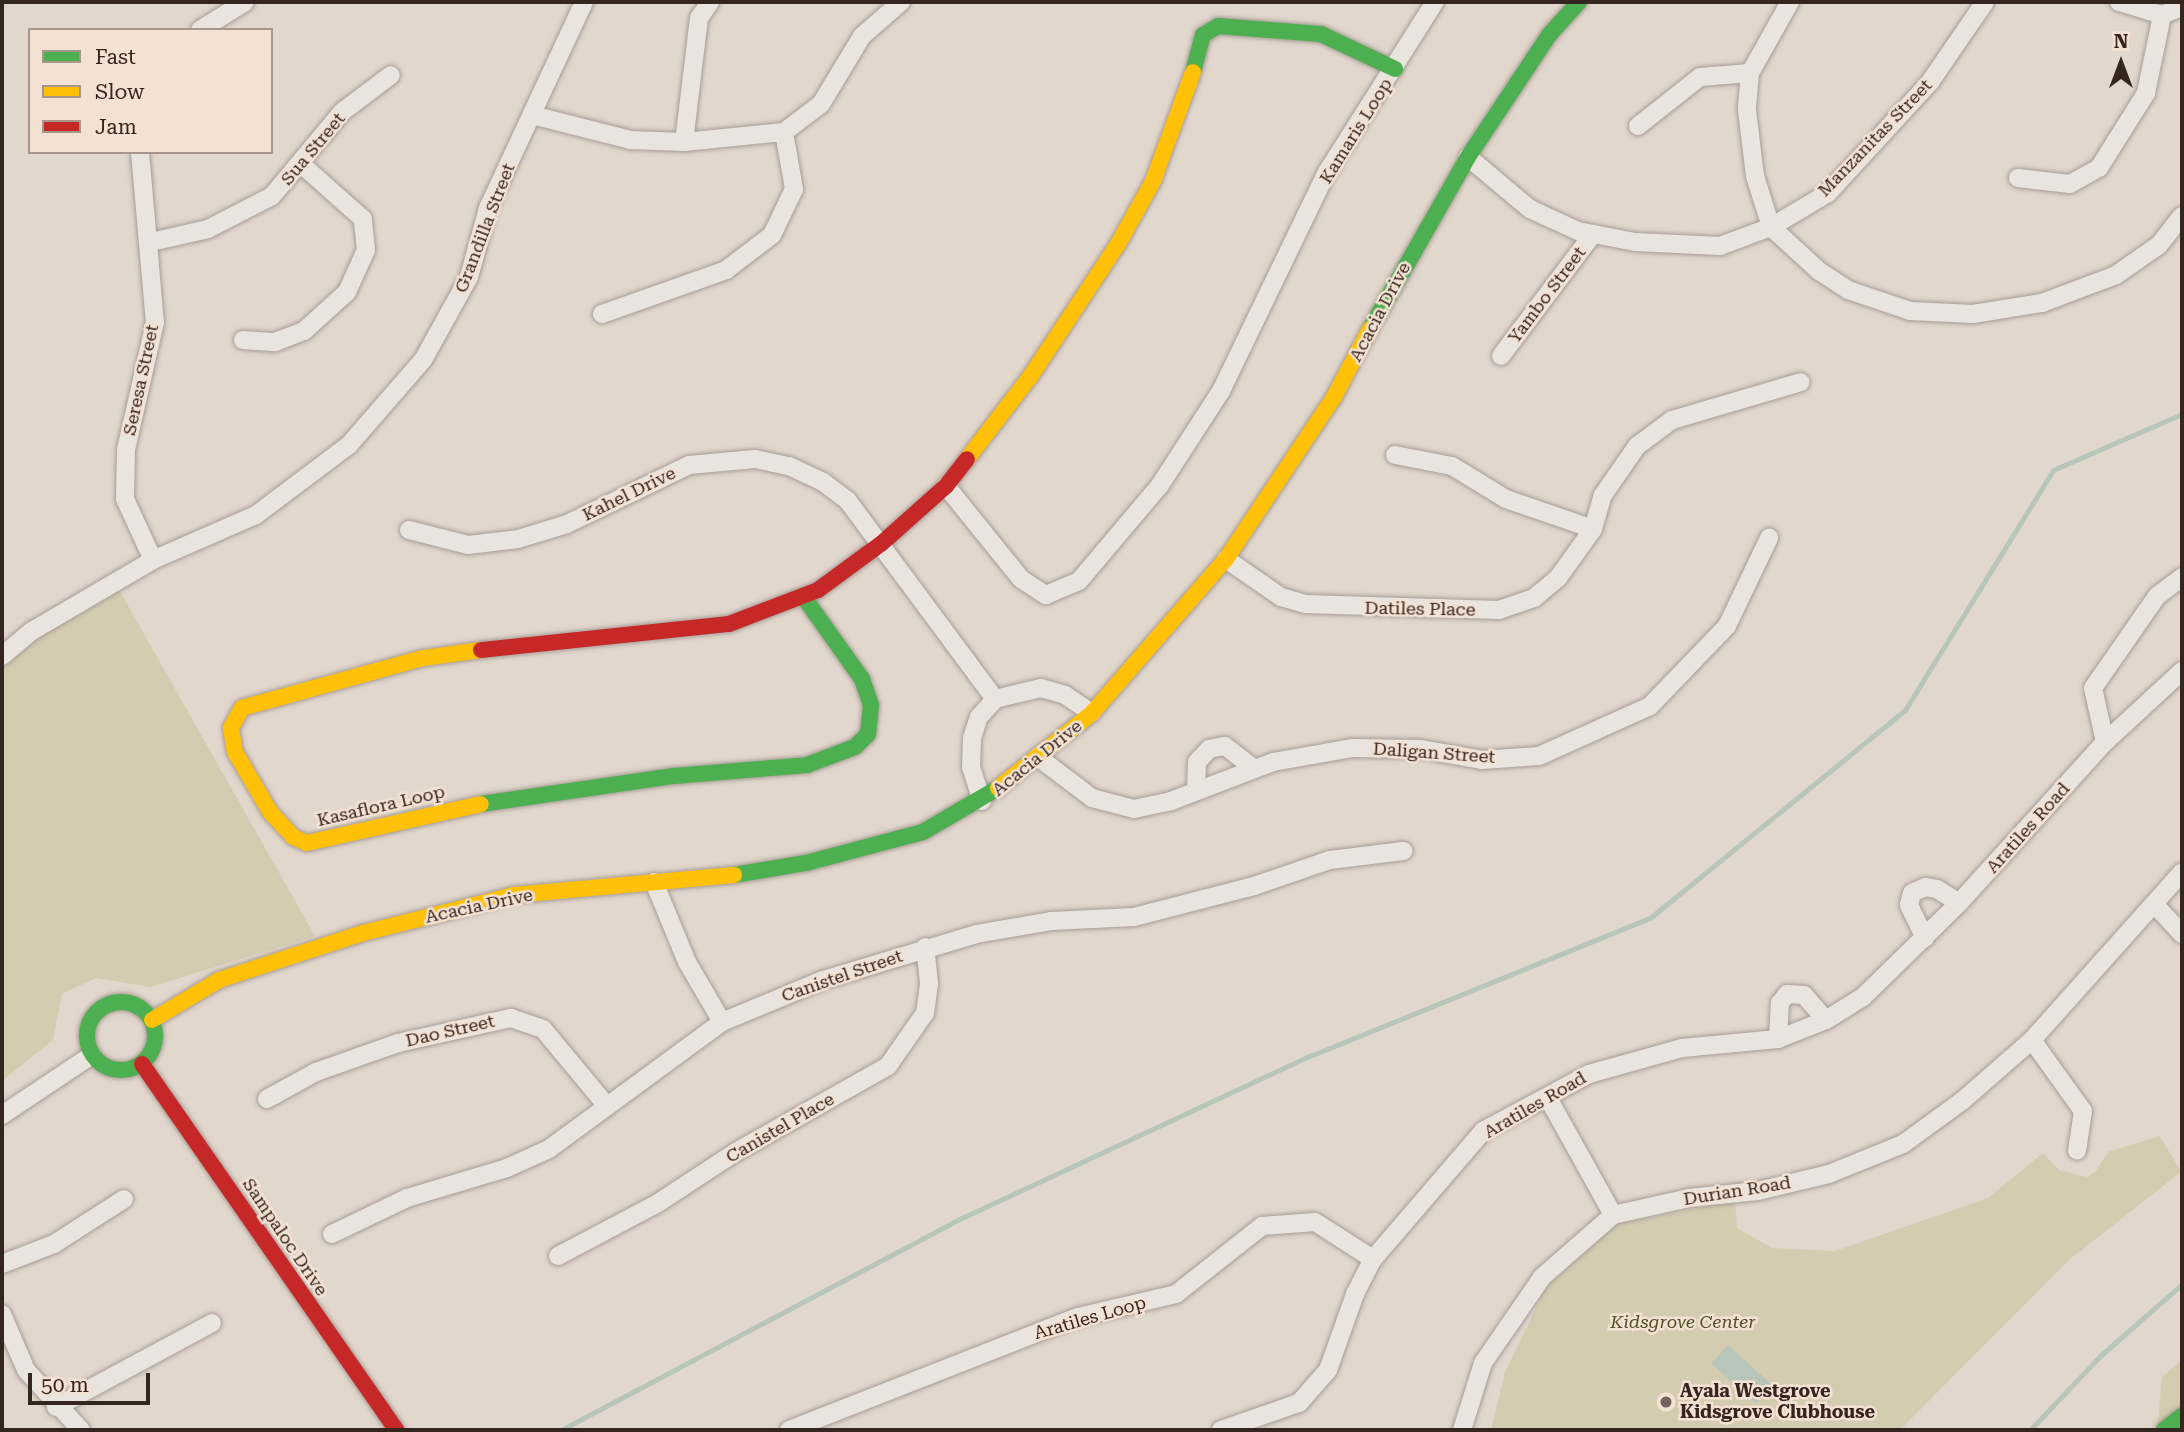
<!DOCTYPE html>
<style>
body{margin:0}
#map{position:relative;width:2184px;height:1432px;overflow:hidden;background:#e2d7cd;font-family:"Roboto Serif",serif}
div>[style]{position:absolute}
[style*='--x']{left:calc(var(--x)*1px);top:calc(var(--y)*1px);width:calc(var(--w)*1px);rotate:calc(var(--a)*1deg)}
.green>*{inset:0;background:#d4ccb0}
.water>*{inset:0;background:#b8c6b9;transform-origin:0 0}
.stream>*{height:5px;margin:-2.5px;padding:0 2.5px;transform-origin:2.5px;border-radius:2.5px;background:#b8c6b9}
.roads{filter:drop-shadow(0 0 2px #a79d96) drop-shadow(0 0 2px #a79d96)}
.street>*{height:18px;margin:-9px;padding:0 9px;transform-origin:9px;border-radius:9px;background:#eae4de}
.fast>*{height:16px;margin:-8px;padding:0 8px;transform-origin:8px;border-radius:8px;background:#4caf50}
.fast>.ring{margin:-8px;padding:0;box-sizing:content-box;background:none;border:16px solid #4caf50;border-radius:50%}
.slow>*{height:16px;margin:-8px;padding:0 8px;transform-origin:8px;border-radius:8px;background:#ffc107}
.jam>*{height:16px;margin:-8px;padding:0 8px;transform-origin:8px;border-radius:8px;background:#c62828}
.dots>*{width:19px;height:19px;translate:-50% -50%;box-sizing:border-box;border:4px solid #f3e2d3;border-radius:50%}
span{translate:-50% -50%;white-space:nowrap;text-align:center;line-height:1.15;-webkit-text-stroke:5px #f3e2d3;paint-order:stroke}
.street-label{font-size:18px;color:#35251f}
.park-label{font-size:18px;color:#4f5027;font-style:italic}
.poi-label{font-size:18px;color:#35251f;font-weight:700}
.left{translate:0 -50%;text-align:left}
.frame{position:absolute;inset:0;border:4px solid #35251f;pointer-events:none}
.legend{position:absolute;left:28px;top:28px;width:245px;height:126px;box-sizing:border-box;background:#f3e2d3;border:2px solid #a7968b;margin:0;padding:9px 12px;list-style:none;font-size:21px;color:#35251f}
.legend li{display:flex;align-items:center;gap:14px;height:35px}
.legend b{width:35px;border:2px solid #a7968b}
.north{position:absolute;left:2086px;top:28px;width:70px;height:70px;-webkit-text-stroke:5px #f3e2d3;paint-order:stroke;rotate:0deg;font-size:19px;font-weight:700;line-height:28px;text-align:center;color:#35251f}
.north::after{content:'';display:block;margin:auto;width:24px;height:32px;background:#35251f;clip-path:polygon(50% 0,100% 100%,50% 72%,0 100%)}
.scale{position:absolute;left:28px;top:1373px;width:122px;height:32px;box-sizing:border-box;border:4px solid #35251f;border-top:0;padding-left:9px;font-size:21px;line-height:24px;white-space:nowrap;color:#35251f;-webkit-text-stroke:5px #f3e2d3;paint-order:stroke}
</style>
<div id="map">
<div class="green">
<i style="clip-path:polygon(118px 588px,315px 936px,151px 987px,96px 978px,62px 994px,53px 1040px,2px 1081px,2px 663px,34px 637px)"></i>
<i style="clip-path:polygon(2160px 1136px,2181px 1172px,2070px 1259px,1900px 1430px,1491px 1430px,1505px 1372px,1546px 1287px,1617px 1224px,1735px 1201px,1737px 1228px,1772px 1248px,1835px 1251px,1988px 1198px,2043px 1153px,2059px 1170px,2087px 1177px,2096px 1171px,2108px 1152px)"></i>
<i style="clip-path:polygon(2182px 1360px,2182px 1430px,2157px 1430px,2162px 1377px)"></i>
</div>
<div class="water">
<i style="left:1728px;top:1345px;width:60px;height:25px;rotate:42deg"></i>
</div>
<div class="stream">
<i style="--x:561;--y:1430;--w:456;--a:-27.9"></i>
<i style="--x:964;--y:1217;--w:382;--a:-25"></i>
<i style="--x:1310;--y:1056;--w:367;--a:-22.1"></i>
<i style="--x:1650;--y:918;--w:329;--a:-39.2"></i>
<i style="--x:1905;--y:710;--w:282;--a:-58.3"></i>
<i style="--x:2053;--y:470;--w:141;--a:-23.5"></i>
<i style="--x:2030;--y:1430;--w:102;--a:-46.6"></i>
<i style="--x:2100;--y:1356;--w:109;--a:-41.3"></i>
</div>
<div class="roads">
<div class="street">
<i style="--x:1790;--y:2;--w:81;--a:119.4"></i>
<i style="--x:1750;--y:73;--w:37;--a:95"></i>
<i style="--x:1747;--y:110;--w:66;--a:83.1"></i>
<i style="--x:1755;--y:176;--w:53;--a:72.6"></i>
<i style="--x:1771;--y:227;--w:65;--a:42.5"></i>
<i style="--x:1819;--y:271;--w:35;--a:33"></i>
<i style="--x:1848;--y:290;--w:65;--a:18.7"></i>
<i style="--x:1910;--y:311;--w:63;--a:2.7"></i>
<i style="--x:1973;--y:314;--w:70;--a:-9.1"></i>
<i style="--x:2042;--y:303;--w:79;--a:-20.7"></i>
<i style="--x:2116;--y:275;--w:52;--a:-34.9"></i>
<i style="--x:2159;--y:245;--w:37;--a:-52"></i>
<i style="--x:2119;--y:2;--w:45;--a:16.8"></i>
<i style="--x:2162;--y:15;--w:22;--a:-22"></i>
<i style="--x:200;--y:30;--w:53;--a:-31.9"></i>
<i style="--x:532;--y:115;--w:102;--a:14.2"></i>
<i style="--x:631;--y:140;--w:53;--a:2.2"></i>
<i style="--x:684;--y:142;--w:100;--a:-5.7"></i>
<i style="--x:784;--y:132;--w:46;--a:-37.1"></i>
<i style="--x:821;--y:104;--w:79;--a:-58.9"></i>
<i style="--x:862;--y:36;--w:52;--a:-41.1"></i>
<i style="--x:1638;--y:126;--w:79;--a:-38.3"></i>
<i style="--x:1700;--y:77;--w:50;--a:-4.6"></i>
<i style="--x:684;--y:142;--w:125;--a:-83.1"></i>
<i style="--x:699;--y:18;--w:19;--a:-55"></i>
<i style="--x:140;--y:152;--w:171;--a:85"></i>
<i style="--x:155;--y:322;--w:131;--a:102.8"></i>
<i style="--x:126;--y:450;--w:49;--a:91.2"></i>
<i style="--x:125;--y:499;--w:67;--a:65.3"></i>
<i style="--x:1468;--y:157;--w:81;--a:40"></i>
<i style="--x:1530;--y:209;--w:53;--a:24.6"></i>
<i style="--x:1578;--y:231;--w:58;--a:10.9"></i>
<i style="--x:1635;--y:242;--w:85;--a:2.7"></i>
<i style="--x:1720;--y:246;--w:54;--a:-20.4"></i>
<i style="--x:1771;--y:227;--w:66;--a:-30.8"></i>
<i style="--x:1828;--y:193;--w:151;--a:-47.4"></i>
<i style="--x:1930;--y:82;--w:97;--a:-55.5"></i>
<i style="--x:2018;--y:178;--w:52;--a:6.6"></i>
<i style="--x:2070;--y:184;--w:33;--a:-29"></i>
<i style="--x:2099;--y:168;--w:89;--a:-57.9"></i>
<i style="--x:2146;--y:93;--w:80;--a:-78.4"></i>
<i style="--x:151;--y:242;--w:58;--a:-12.8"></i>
<i style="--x:208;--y:229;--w:72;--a:-27.3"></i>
<i style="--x:272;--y:196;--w:109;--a:-50.2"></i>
<i style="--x:342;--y:112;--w:61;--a:-37.1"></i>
<i style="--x:602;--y:314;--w:132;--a:-19.5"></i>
<i style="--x:726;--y:270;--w:58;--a:-37.3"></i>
<i style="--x:772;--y:235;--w:51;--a:-64.4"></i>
<i style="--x:794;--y:189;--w:58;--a:-100"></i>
<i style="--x:243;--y:340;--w:32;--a:4"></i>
<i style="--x:275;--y:342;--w:31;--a:-21"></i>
<i style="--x:304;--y:331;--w:58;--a:-42.2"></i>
<i style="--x:347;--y:292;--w:46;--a:-65.7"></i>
<i style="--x:366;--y:250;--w:31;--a:-96"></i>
<i style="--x:363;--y:219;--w:83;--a:-138.4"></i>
<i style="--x:1501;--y:356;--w:153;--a:-53"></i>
<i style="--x:1395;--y:455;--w:58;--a:10.9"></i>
<i style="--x:1452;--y:466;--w:63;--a:31.4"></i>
<i style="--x:1506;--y:499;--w:92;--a:19"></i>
<i style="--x:946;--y:486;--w:119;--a:51.1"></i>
<i style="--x:1021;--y:579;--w:30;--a:33"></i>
<i style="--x:1046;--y:595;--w:36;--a:-23"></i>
<i style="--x:1079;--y:581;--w:126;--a:-49.8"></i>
<i style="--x:1160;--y:485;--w:112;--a:-57"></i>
<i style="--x:1221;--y:391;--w:243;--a:-64.2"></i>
<i style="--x:1327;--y:172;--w:201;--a:-57.6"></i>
<i style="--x:409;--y:530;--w:61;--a:14.3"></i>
<i style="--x:468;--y:545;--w:50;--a:-6.8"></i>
<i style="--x:518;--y:539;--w:51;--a:-17"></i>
<i style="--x:567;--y:524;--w:136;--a:-25.8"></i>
<i style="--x:689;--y:465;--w:66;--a:-5.2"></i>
<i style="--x:755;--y:459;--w:35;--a:12"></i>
<i style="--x:789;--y:466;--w:38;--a:25"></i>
<i style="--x:823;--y:482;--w:31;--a:37"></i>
<i style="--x:848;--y:501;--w:247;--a:53.4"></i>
<i style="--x:1226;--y:559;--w:67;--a:34.6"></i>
<i style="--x:1281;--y:597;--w:25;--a:16"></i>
<i style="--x:1305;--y:604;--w:194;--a:1.8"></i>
<i style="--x:1499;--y:610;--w:37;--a:-19"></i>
<i style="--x:1534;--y:598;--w:31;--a:-40"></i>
<i style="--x:1558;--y:578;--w:60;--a:-54.5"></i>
<i style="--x:1593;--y:529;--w:35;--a:-74"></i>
<i style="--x:1603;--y:495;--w:60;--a:-55.2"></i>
<i style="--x:1637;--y:446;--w:44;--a:-36.6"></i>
<i style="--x:1672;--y:420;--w:134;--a:-16.4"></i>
<i style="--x:2;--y:656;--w:39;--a:-40"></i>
<i style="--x:32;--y:631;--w:140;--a:-30.4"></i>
<i style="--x:153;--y:560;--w:112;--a:-23.6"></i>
<i style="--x:256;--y:515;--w:116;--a:-37"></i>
<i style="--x:349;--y:445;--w:113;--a:-49"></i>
<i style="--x:423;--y:360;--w:95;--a:-61"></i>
<i style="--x:469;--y:277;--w:72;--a:-74.6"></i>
<i style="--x:488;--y:208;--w:227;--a:-65"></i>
<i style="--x:2105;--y:742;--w:55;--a:-102.5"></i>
<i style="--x:2093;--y:688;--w:112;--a:-55.2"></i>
<i style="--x:2157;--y:596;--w:31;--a:-37"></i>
<i style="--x:1038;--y:757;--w:68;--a:37.2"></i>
<i style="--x:1092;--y:798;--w:43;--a:14.7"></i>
<i style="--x:1134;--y:809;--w:38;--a:-12"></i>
<i style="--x:1171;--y:801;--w:109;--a:-20.9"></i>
<i style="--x:1273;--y:762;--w:80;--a:-10"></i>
<i style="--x:1352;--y:748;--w:69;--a:0.8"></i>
<i style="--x:1421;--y:749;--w:62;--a:10.2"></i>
<i style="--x:1482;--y:760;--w:57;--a:-4"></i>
<i style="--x:1539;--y:756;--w:122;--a:-24.2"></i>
<i style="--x:1650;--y:706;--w:111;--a:-46.1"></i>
<i style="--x:1727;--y:626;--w:98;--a:-64.5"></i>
<i style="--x:1196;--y:791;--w:29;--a:-88"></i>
<i style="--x:1197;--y:762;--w:18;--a:-47"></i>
<i style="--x:1209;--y:749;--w:16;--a:-11"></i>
<i style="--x:1225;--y:746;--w:37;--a:38"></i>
<i style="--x:982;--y:801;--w:36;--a:-108"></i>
<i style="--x:971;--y:767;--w:29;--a:-88"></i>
<i style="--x:972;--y:738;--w:22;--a:-72"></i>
<i style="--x:979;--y:717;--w:24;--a:-48"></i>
<i style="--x:995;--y:699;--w:47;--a:-13.4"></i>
<i style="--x:1041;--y:688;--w:25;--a:16"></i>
<i style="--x:1065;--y:695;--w:32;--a:34"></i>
<i style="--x:654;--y:882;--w:87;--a:67.6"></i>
<i style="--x:687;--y:962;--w:69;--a:59.7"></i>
<i style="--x:2155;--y:905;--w:40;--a:47"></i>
<i style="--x:1925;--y:938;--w:37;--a:-116"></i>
<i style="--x:1909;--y:905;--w:12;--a:-76"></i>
<i style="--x:1912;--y:893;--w:14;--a:-25"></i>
<i style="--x:1925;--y:887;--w:12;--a:9"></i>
<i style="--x:1937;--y:889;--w:26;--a:32"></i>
<i style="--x:1778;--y:1039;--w:36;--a:-87"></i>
<i style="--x:1780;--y:1003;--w:11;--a:-52"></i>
<i style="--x:1787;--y:994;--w:17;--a:3"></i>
<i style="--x:1804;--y:995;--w:33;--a:49"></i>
<i style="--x:2032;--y:1040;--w:87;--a:54.3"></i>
<i style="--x:2083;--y:1111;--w:40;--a:98.5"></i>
<i style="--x:1548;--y:1098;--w:134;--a:60.9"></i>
<i style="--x:267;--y:1099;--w:56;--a:-28.9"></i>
<i style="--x:316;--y:1072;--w:87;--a:-19.5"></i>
<i style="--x:398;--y:1043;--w:116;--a:-12.5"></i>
<i style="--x:511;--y:1018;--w:34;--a:19"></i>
<i style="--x:543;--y:1029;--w:100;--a:50.3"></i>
<i style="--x:2;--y:1115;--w:108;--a:-33.7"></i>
<i style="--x:332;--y:1234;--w:83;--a:-25.6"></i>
<i style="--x:407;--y:1198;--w:104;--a:-16.7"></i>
<i style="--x:507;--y:1168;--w:46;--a:-24.3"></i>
<i style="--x:549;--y:1149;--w:215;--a:-36.3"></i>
<i style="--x:722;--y:1022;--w:109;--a:-22.6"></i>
<i style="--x:823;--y:980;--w:160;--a:-16.7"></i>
<i style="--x:976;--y:934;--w:76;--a:-9.8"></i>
<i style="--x:1051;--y:921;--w:83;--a:-2.8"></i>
<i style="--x:1134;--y:917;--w:124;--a:-14.5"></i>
<i style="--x:1254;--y:886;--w:80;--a:-18.9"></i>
<i style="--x:1330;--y:860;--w:74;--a:-7"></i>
<i style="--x:558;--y:1256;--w:113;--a:-27.9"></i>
<i style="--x:658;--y:1203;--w:93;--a:-33.2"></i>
<i style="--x:736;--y:1152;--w:175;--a:-29.5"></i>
<i style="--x:888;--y:1066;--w:65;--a:-55.1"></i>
<i style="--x:925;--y:1013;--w:30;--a:-82"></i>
<i style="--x:929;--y:983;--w:36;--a:-96"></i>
<i style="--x:2;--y:1264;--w:56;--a:-21"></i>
<i style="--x:54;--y:1244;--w:83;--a:-32.7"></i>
<i style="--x:2;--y:1314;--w:61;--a:66.8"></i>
<i style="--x:26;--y:1370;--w:81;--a:47.5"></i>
<i style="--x:56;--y:1407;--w:177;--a:-28.3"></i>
<i style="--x:789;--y:1430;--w:310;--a:-21.4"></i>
<i style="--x:1078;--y:1317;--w:101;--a:-13.2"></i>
<i style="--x:1176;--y:1294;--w:110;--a:-38.3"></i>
<i style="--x:1262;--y:1226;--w:53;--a:-4.3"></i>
<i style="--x:1315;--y:1222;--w:69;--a:32.5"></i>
<i style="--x:1221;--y:1430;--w:83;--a:-19.1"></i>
<i style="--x:1299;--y:1403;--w:44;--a:-48.7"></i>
<i style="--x:1328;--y:1370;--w:81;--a:-70.4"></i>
<i style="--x:1355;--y:1294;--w:39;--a:-63"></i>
<i style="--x:1373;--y:1259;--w:169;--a:-49.3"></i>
<i style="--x:1483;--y:1131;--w:120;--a:-28.3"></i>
<i style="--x:1589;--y:1074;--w:97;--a:-15.6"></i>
<i style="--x:1682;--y:1048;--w:96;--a:-5.4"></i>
<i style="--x:1778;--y:1039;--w:52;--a:-21.6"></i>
<i style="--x:1826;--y:1020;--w:44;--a:-31.9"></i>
<i style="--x:1863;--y:997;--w:134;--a:-44.4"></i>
<i style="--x:1959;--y:903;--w:217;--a:-47.8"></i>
<i style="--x:2105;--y:742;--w:105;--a:-42.7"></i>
<i style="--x:1462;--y:1430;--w:70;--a:-72.6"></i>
<i style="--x:1483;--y:1363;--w:104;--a:-55.5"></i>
<i style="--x:1542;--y:1277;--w:94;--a:-41.1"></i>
<i style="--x:1613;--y:1215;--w:78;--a:-12.6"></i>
<i style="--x:1689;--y:1198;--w:69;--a:-5.8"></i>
<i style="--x:1758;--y:1191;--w:73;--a:-13.5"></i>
<i style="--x:1829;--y:1174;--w:80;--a:-22.1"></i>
<i style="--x:1903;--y:1144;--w:73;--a:-36.1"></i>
<i style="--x:1962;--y:1101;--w:93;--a:-41.1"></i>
<i style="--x:2032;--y:1040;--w:225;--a:-48.2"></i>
</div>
<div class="fast">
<i style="--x:1193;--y:72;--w:38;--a:-75"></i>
<i style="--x:1203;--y:35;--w:17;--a:-31"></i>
<i style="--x:1218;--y:26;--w:103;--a:4.4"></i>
<i style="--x:1321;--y:34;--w:82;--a:25.3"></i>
<i style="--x:1370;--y:329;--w:198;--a:-60.3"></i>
<i style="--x:1468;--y:157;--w:146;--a:-56.4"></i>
<i style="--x:1549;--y:35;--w:45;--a:-47.7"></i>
<i style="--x:481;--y:804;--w:195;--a:-8.3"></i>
<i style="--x:674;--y:776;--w:133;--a:-4.7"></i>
<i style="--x:807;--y:765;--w:51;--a:-20.6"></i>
<i style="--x:855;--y:747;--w:18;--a:-45"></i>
<i style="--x:868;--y:734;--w:29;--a:-84"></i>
<i style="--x:871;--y:705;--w:28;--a:-109"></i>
<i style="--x:862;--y:679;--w:102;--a:-125.4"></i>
<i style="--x:734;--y:875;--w:73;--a:-9.5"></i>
<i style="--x:806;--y:863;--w:121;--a:-14.8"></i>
<i style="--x:923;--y:832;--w:87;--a:-30.4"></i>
<i class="ring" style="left:87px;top:1002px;width:52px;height:52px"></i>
<i style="--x:2164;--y:1430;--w:23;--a:-38"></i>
</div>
<div class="slow">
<i style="--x:967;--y:459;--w:103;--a:-52.5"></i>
<i style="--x:1030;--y:377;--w:159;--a:-56.5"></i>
<i style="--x:1118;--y:244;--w:72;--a:-60.9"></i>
<i style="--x:1153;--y:181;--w:116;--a:-69.8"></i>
<i style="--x:481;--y:650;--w:59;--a:172.1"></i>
<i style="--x:423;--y:658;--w:188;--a:164.6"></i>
<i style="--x:242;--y:708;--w:23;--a:119"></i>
<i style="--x:231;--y:728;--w:24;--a:81"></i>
<i style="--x:235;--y:752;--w:69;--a:59.7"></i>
<i style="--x:270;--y:812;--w:34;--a:47"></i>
<i style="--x:293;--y:837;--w:15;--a:23"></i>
<i style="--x:307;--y:843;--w:178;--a:-12.6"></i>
<i style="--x:998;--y:788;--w:120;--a:-38.6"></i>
<i style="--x:1092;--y:713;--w:204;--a:-49"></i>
<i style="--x:1226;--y:559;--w:195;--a:-56.3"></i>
<i style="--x:1334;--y:397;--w:77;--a:-62.1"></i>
<i style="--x:152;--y:1020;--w:78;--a:-30.8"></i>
<i style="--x:219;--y:980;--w:151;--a:-18.1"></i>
<i style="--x:363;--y:933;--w:156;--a:-14.1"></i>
<i style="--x:514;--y:895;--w:221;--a:-5.2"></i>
</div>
<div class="jam">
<i style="--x:481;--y:650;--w:249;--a:-6"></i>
<i style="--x:729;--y:624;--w:95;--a:-20.9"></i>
<i style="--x:818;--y:590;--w:79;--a:-36.3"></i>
<i style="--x:882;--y:543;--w:86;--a:-41.7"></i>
<i style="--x:946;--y:486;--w:34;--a:-52"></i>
<i style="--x:142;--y:1064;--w:446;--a:55.2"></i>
</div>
</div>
<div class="dots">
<i style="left:1666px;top:1402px;background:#72635c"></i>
</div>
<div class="street-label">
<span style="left:1356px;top:131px;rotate:-58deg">Kamaris Loop</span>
<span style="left:1875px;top:138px;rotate:-46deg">Manzanitas Street</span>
<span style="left:313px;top:149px;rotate:-50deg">Sua Street</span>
<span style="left:485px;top:228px;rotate:-69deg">Grandilla Street</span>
<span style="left:1547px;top:295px;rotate:-53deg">Yambo Street</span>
<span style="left:1380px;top:312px;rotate:-62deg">Acacia Drive</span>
<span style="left:141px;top:380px;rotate:-78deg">Seresa Street</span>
<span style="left:629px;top:494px;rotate:-26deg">Kahel Drive</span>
<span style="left:1420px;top:609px;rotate:1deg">Datiles Place</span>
<span style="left:1434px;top:753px;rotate:4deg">Daligan Street</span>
<span style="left:1037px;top:758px;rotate:-39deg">Acacia Drive</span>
<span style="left:381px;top:806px;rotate:-13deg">Kasaflora Loop</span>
<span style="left:2028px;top:828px;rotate:-48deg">Aratiles Road</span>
<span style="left:479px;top:906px;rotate:-12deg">Acacia Drive</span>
<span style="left:842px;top:976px;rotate:-19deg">Canistel Street</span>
<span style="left:450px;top:1031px;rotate:-13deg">Dao Street</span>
<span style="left:1535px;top:1105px;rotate:-30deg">Aratiles Road</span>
<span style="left:780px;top:1128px;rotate:-30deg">Canistel Place</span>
<span style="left:1737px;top:1191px;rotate:-9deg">Durian Road</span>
<span style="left:285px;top:1237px;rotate:56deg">Sampaloc Drive</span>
<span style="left:1090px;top:1318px;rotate:-16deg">Aratiles Loop</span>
</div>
<div class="park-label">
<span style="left:1683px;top:1322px">Kidsgrove Center</span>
</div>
<div class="poi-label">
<span class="left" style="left:1680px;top:1402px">Ayala Westgrove<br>Kidsgrove Clubhouse</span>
</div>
<div class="frame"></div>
<ul class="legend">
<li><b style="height:9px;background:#4caf50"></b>Fast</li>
<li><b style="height:9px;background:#ffc107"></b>Slow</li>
<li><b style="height:9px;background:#c62828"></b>Jam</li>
</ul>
<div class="north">N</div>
<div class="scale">50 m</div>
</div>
